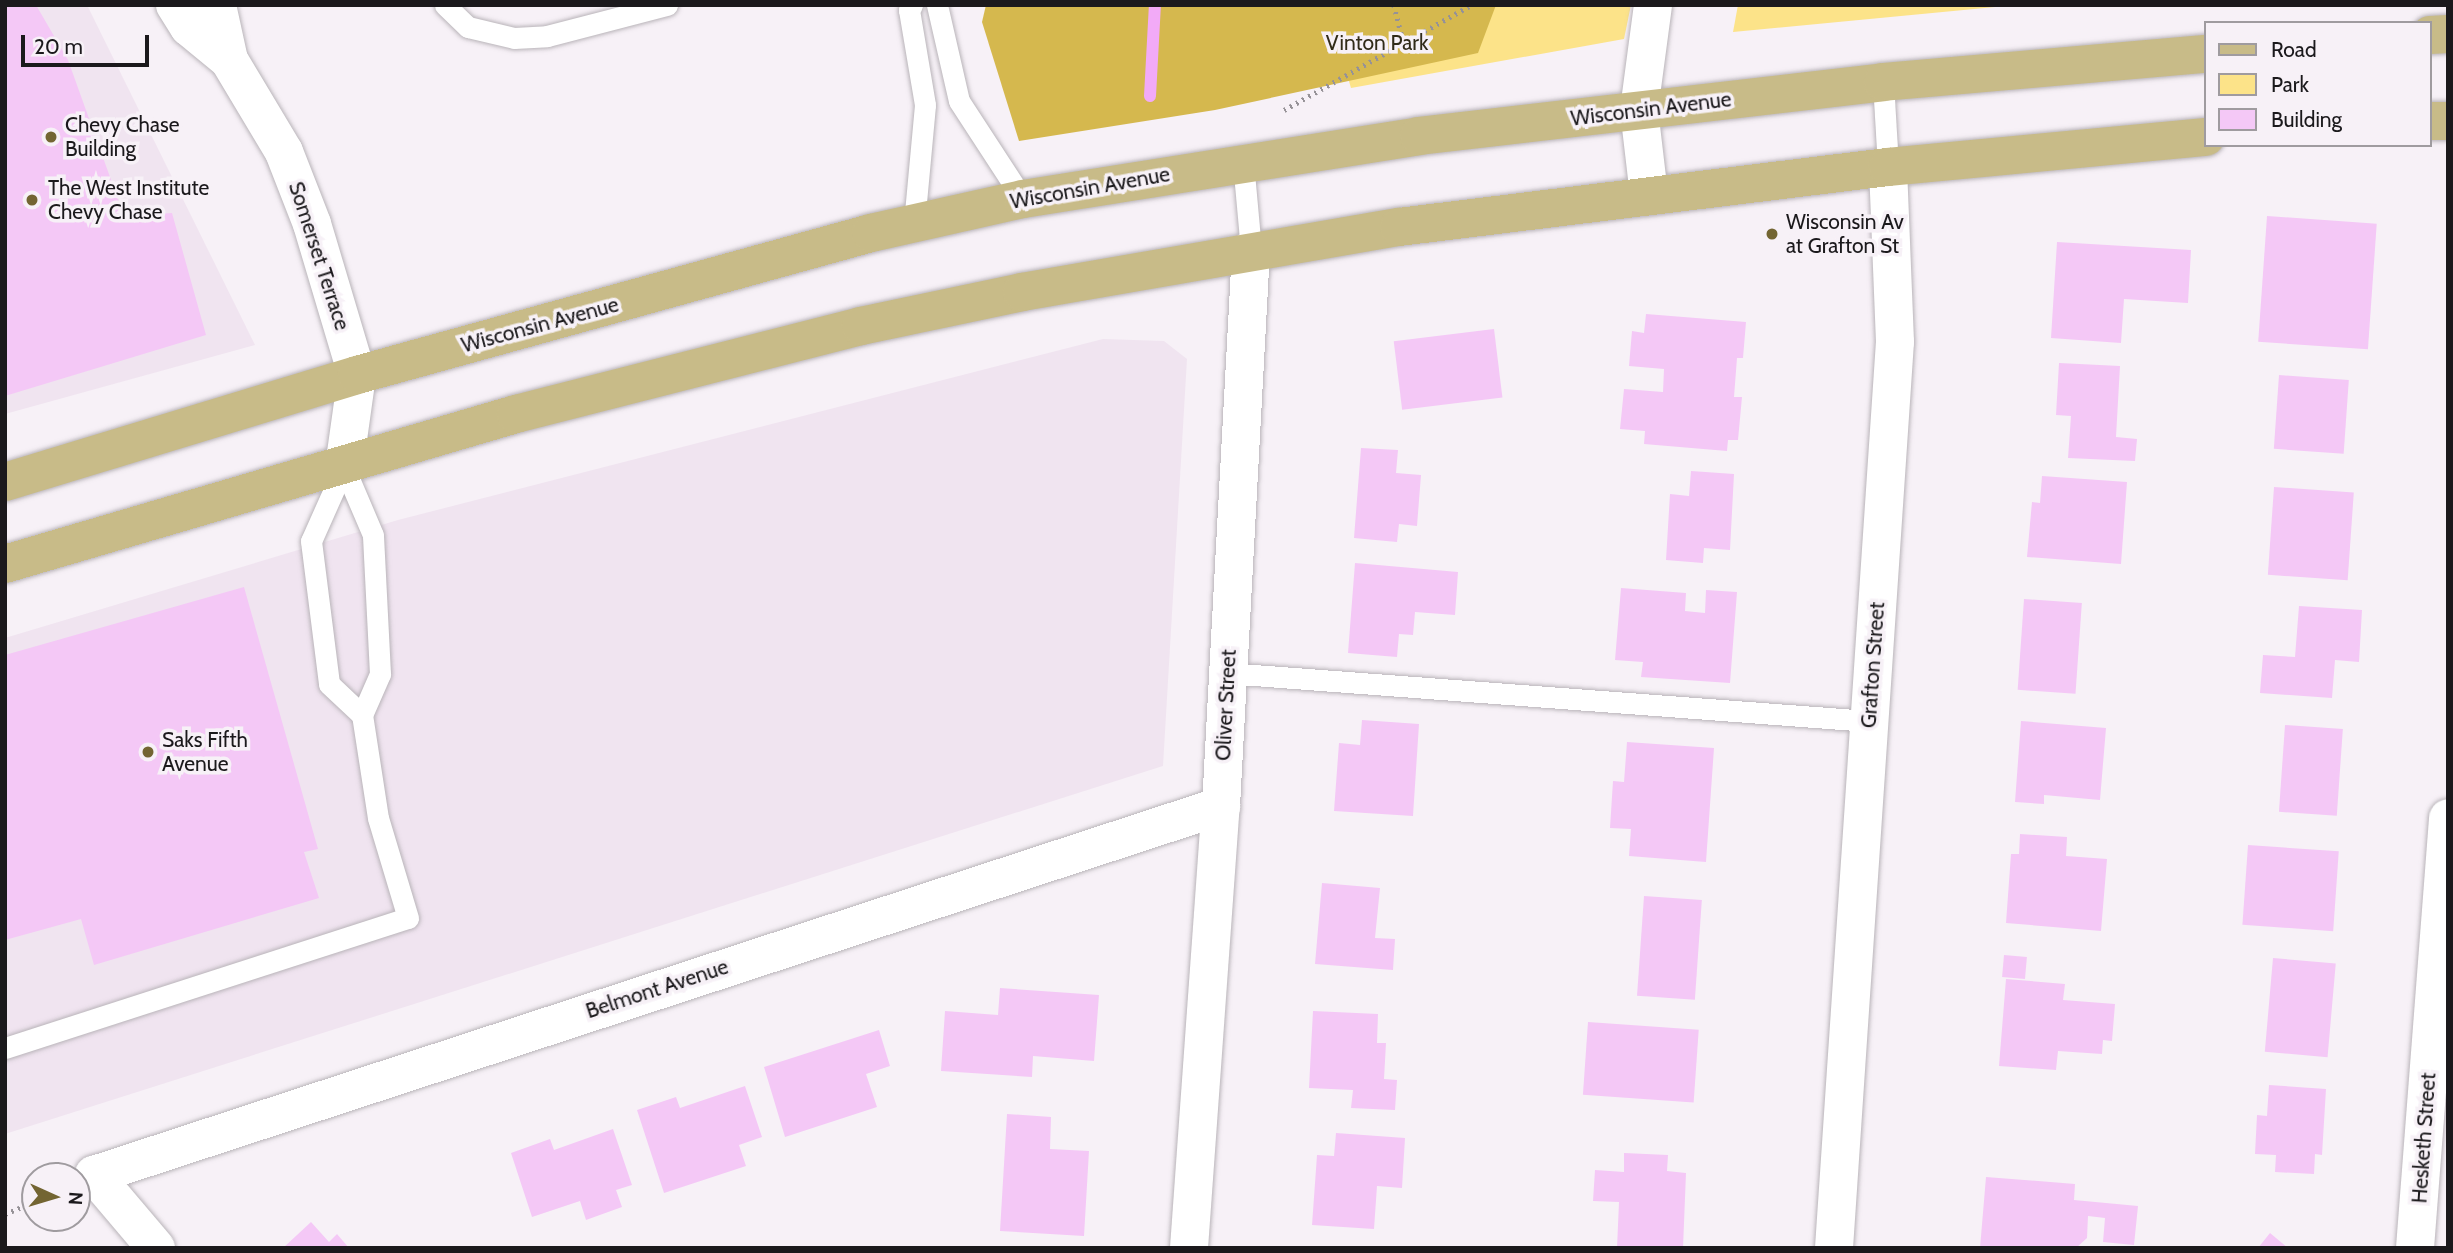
<!DOCTYPE html>
<style>
body{margin:0}
#map{position:relative;width:2453px;height:1253px;overflow:hidden;background:#f7f1f7;font-family:Cabin,sans-serif}
div>[style]{position:absolute}
[style*='--x']{left:calc(var(--x)*1px);top:calc(var(--y)*1px);width:calc(var(--w)*1px);rotate:calc(var(--a)*1deg)}
.built>*{inset:0;background:#f0e4f0}
.green>*{inset:0;background:#fce389}
.forest>*{inset:0;background:#d5b84e}
.stream>*{height:12px;margin:-6px;padding:0 6px;transform-origin:6px;border-radius:6px;background:#f2aaf7}
.building>*{inset:0;background:#f4c8f6;transform-origin:0 0}
.path>*{height:4.5px;margin-top:-2.25px;transform-origin:0;background:repeating-linear-gradient(90deg,#969297 0 2px,transparent 0 7px)}
.roads{filter:drop-shadow(0 0 2px #b9b4b9) drop-shadow(0 0 2px #b9b4b9)}
.service>*{height:21px;margin:-10.5px;padding:0 10.5px;transform-origin:10.5px;border-radius:10.5px;background:#fff}
.minor>*{height:38px;margin:-19px;padding:0 19px;transform-origin:19px;border-radius:19px;background:#fff}
.primary>*{height:38px;margin:-19px;padding:0 19px;transform-origin:19px;border-radius:19px;background:#c8bb88}
.dots>*{width:19px;height:19px;translate:-50% -50%;box-sizing:border-box;border:4px solid #f7f1f7;border-radius:50%}
span{translate:-50% -50%;white-space:nowrap;text-align:center;line-height:1.15;-webkit-text-stroke:7px #f7f1f7;paint-order:stroke}
.park-label{font-size:21px;color:#312b19}
.street-label{font-size:21px;color:#1b191c}
.poi-label{font-size:21px;color:#1b191c}
.left{translate:0 -50%;text-align:left}
.frame{position:absolute;inset:0;border:7px solid #1b191c;pointer-events:none}
.legend{position:absolute;left:2204px;top:21px;width:228px;height:126px;box-sizing:border-box;background:#f7f1f7;border:2px solid #9f9b9f;margin:0;padding:9px 12px;list-style:none;font-size:21px;color:#1b191c}
.legend li{display:flex;align-items:center;gap:14px;height:35px}
.legend b{width:35px;border:2px solid #9f9b9f}
.north{position:absolute;left:21px;top:1162px;width:70px;height:70px;box-sizing:border-box;background:#f7f1f7;border:2px solid #9f9b9f;border-radius:50%;rotate:94deg;font-size:19px;font-weight:700;line-height:28px;text-align:center;color:#1b191c}
.north::after{content:'';display:block;margin:auto;width:24px;height:32px;background:#736532;clip-path:polygon(50% 0,100% 100%,50% 72%,0 100%)}
.scale{position:absolute;left:21px;top:35px;width:128px;height:32px;box-sizing:border-box;border:4px solid #1b191c;border-top:0;padding-left:9px;font-size:21px;line-height:24px;white-space:nowrap;color:#1b191c;-webkit-text-stroke:5px #f7f1f7;paint-order:stroke}
</style>
<div id="map">
<div class="built">
<i style="clip-path:polygon(5px 5px,87px 5px,255px 345px,5px 414px)"></i>
<i style="clip-path:polygon(1103px 339px,1164px 341px,1187px 359px,1163px 766px,5px 1134px,5px 638px,398px 520px)"></i>
</div>
<div class="green">
<i style="clip-path:polygon(1326px 5px,1631px 5px,1624px 39px,1351px 88px)"></i>
<i style="clip-path:polygon(1738px 5px,2016px 5px,1733px 32px)"></i>
</div>
<div class="forest">
<i style="clip-path:polygon(986px 5px,1496px 5px,1478px 53px,1215px 110px,1019px 141px,982px 22px)"></i>
</div>
<div class="stream">
<i style="--x:1150;--y:96;--w:91;--a:-86.9"></i>
</div>
<div class="building">
<i style="clip-path:polygon(5px 5px,36px 5px,68px 60px,124px 216px,172px 213px,206px 335px,5px 396px)"></i>
<i style="left:2267px;top:216px;width:110px;height:126px;rotate:4deg"></i>
<i style="clip-path:polygon(2057px 242px,2191px 250px,2188px 303px,2124px 299px,2121px 343px,2051px 338px)"></i>
<i style="clip-path:polygon(1646px 314px,1746px 322px,1743px 358px,1737px 358px,1734px 397px,1742px 397px,1738px 440px,1728px 440px,1727px 451px,1644px 444px,1645px 431px,1620px 429px,1624px 389px,1663px 392px,1664px 369px,1629px 366px,1632px 331px,1644px 333px)"></i>
<i style="left:1494px;top:329px;width:69px;height:101px;rotate:83deg"></i>
<i style="clip-path:polygon(2059px 363px,2120px 366px,2116px 437px,2137px 439px,2135px 461px,2068px 458px,2071px 416px,2056px 415px)"></i>
<i style="left:2279px;top:375px;width:70px;height:74px;rotate:4deg"></i>
<i style="clip-path:polygon(1361px 448px,1398px 450px,1396px 473px,1421px 475px,1417px 526px,1399px 524px,1397px 542px,1354px 538px)"></i>
<i style="clip-path:polygon(1691px 471px,1734px 474px,1730px 550px,1704px 548px,1703px 563px,1666px 560px,1670px 494px,1689px 496px)"></i>
<i style="clip-path:polygon(2042px 476px,2127px 482px,2121px 564px,2027px 557px,2032px 502px,2040px 503px)"></i>
<i style="left:2274px;top:487px;width:80px;height:88px;rotate:4deg"></i>
<i style="clip-path:polygon(1355px 563px,1458px 572px,1455px 615px,1415px 612px,1413px 635px,1399px 634px,1397px 657px,1348px 653px)"></i>
<i style="clip-path:polygon(244px 587px,318px 849px,304px 852px,319px 898px,94px 965px,81px 919px,5px 940px,5px 655px)"></i>
<i style="clip-path:polygon(1621px 588px,1686px 593px,1685px 611px,1705px 613px,1706px 590px,1737px 592px,1730px 683px,1641px 677px,1643px 662px,1615px 660px)"></i>
<i style="left:2024px;top:599px;width:58px;height:91px;rotate:4deg"></i>
<i style="clip-path:polygon(2299px 606px,2362px 610px,2359px 662px,2335px 660px,2332px 698px,2260px 693px,2263px 655px,2295px 657px)"></i>
<i style="clip-path:polygon(1362px 720px,1419px 724px,1413px 816px,1334px 811px,1339px 743px,1360px 745px)"></i>
<i style="clip-path:polygon(2021px 721px,2106px 728px,2100px 800px,2044px 795px,2044px 804px,2015px 802px)"></i>
<i style="left:2285px;top:725px;width:58px;height:87px;rotate:4deg"></i>
<i style="clip-path:polygon(1627px 742px,1714px 748px,1706px 862px,1629px 856px,1631px 829px,1610px 828px,1613px 781px,1624px 782px)"></i>
<i style="clip-path:polygon(2020px 834px,2067px 837px,2066px 856px,2107px 859px,2101px 931px,2006px 923px,2011px 854px,2019px 854px)"></i>
<i style="left:2248px;top:845px;width:91px;height:80px;rotate:4deg"></i>
<i style="clip-path:polygon(1322px 883px,1380px 888px,1375px 938px,1395px 939px,1393px 970px,1315px 964px)"></i>
<i style="left:1644px;top:896px;width:58px;height:100px;rotate:4deg"></i>
<i style="left:2004px;top:955px;width:23px;height:22px;rotate:5deg"></i>
<i style="left:2273px;top:958px;width:63px;height:94px;rotate:5deg"></i>
<i style="clip-path:polygon(2006px 979px,2065px 984px,2063px 1000px,2115px 1004px,2112px 1041px,2103px 1040px,2102px 1054px,2058px 1051px,2056px 1070px,1999px 1066px)"></i>
<i style="clip-path:polygon(1000px 988px,1099px 995px,1094px 1061px,1033px 1056px,1032px 1077px,941px 1071px,945px 1011px,998px 1015px)"></i>
<i style="clip-path:polygon(1313px 1011px,1378px 1014px,1377px 1043px,1386px 1043px,1384px 1079px,1397px 1080px,1395px 1110px,1351px 1108px,1353px 1090px,1309px 1088px)"></i>
<i style="left:1588px;top:1022px;width:111px;height:73px;rotate:4deg"></i>
<i style="clip-path:polygon(879px 1030px,890px 1066px,866px 1074px,877px 1107px,785px 1137px,764px 1067px)"></i>
<i style="clip-path:polygon(2269px 1085px,2326px 1089px,2322px 1155px,2315px 1154px,2314px 1174px,2275px 1172px,2276px 1155px,2255px 1154px,2257px 1115px,2267px 1116px)"></i>
<i style="clip-path:polygon(745px 1086px,762px 1137px,739px 1145px,746px 1166px,664px 1193px,637px 1110px,676px 1097px,680px 1108px)"></i>
<i style="clip-path:polygon(1007px 1114px,1051px 1117px,1050px 1149px,1089px 1151px,1084px 1236px,1000px 1231px)"></i>
<i style="clip-path:polygon(613px 1129px,632px 1185px,616px 1190px,622px 1207px,586px 1220px,580px 1201px,532px 1217px,511px 1153px,550px 1139px,554px 1150px)"></i>
<i style="clip-path:polygon(1336px 1133px,1405px 1138px,1402px 1188px,1377px 1186px,1374px 1229px,1312px 1225px,1317px 1155px,1334px 1156px)"></i>
<i style="clip-path:polygon(1624px 1153px,1668px 1155px,1667px 1171px,1686px 1173px,1683px 1248px,1617px 1248px,1619px 1202px,1593px 1201px,1595px 1170px,1624px 1172px)"></i>
<i style="clip-path:polygon(1986px 1177px,2075px 1184px,2074px 1200px,2138px 1206px,2134px 1245px,2103px 1242px,2105px 1218px,2088px 1216px,2087px 1238px,2076px 1248px,1980px 1248px)"></i>
<i style="clip-path:polygon(311px 1222px,329px 1242px,337px 1234px,349px 1248px,283px 1248px)"></i>
<i style="clip-path:polygon(2270px 1233px,2288px 1248px,2258px 1248px)"></i>
</div>
<div class="path">
<i style="--x:1394;--y:5;--w:40;--a:75.6"></i>
<i style="--x:1284;--y:110;--w:214;--a:-29.3"></i>
<i style="--x:5;--y:1214;--w:33;--a:-23"></i>
</div>
<div class="roads">
<div class="service">
<i style="--x:445;--y:5;--w:32;--a:44"></i>
<i style="--x:468;--y:27;--w:47;--a:13.4"></i>
<i style="--x:514;--y:38;--w:33;--a:-3"></i>
<i style="--x:547;--y:36;--w:124;--a:-14.5"></i>
<i style="--x:912;--y:5;--w:6;--a:121"></i>
<i style="--x:909;--y:10;--w:96;--a:80.4"></i>
<i style="--x:925;--y:105;--w:120;--a:95.3"></i>
<i style="--x:937;--y:5;--w:98;--a:77.1"></i>
<i style="--x:959;--y:101;--w:117;--a:56.9"></i>
<i style="--x:1883;--y:82;--w:85;--a:86.6"></i>
<i style="--x:1243;--y:162;--w:88;--a:84.8"></i>
<i style="--x:344;--y:467;--w:81;--a:114"></i>
<i style="--x:311;--y:541;--w:144;--a:82.8"></i>
<i style="--x:329;--y:684;--w:45;--a:43.2"></i>
<i style="--x:1227;--y:673;--w:644;--a:4.28"></i>
<i style="--x:5;--y:1048;--w:423;--a:-17.9"></i>
<i style="--x:408;--y:918;--w:104;--a:-106.7"></i>
<i style="--x:378;--y:818;--w:104;--a:-98.8"></i>
<i style="--x:362;--y:715;--w:45;--a:-66.3"></i>
<i style="--x:380;--y:674;--w:139;--a:-92.9"></i>
<i style="--x:373;--y:535;--w:74;--a:-113.1"></i>
</div>
<div class="minor">
<i style="--x:175;--y:5;--w:26;--a:58"></i>
<i style="--x:189;--y:27;--w:52;--a:39.5"></i>
<i style="--x:217;--y:5;--w:56;--a:77.7"></i>
<i style="--x:229;--y:60;--w:107;--a:59.1"></i>
<i style="--x:284;--y:152;--w:77;--a:68.7"></i>
<i style="--x:312;--y:224;--w:158;--a:73.4"></i>
<i style="--x:357;--y:375;--w:93;--a:98"></i>
<i style="--x:1649;--y:195;--w:86;--a:-96.7"></i>
<i style="--x:1639;--y:110;--w:106;--a:-82.4"></i>
<i style="--x:156;--y:1248;--w:96;--a:-130.3"></i>
<i style="--x:94;--y:1175;--w:1186;--a:-18.13"></i>
<i style="--x:1189;--y:1248;--w:443;--a:-85.9"></i>
<i style="--x:1221;--y:806;--w:557;--a:-86.91"></i>
<i style="--x:1834;--y:1248;--w:908;--a:-86.15"></i>
<i style="--x:1895;--y:342;--w:175;--a:-92.3"></i>
<i style="--x:2415;--y:1248;--w:431;--a:-85.6"></i>
</div>
<div class="primary">
<i style="--x:2430;--y:35;--w:18;--a:-3"></i>
<i style="--x:2430;--y:121;--w:18;--a:0"></i>
<i style="--x:5;--y:482;--w:368;--a:-16.9"></i>
<i style="--x:357;--y:375;--w:533;--a:-15.44"></i>
<i style="--x:871;--y:233;--w:156;--a:-12.6"></i>
<i style="--x:1023;--y:199;--w:401;--a:-9"></i>
<i style="--x:1419;--y:136;--w:467;--a:-6.6"></i>
<i style="--x:1883;--y:82;--w:324;--a:-5"></i>
<i style="--x:5;--y:564;--w:533;--a:-16.36"></i>
<i style="--x:516;--y:414;--w:356;--a:-14.3"></i>
<i style="--x:861;--y:326;--w:165;--a:-11.9"></i>
<i style="--x:1022;--y:292;--w:383;--a:-9.8"></i>
<i style="--x:1399;--y:227;--w:493;--a:-7"></i>
<i style="--x:1888;--y:167;--w:319;--a:-5.4"></i>
</div>
</div>
<div class="dots">
<i style="left:51px;top:137px;background:#736532"></i>
<i style="left:32px;top:200px;background:#736532"></i>
<i style="left:1772px;top:234px;background:#736532"></i>
<i style="left:148px;top:752px;background:#736532"></i>
</div>
<div class="park-label">
<span style="left:1377px;top:43px">Vinton Park</span>
</div>
<div class="street-label">
<span style="left:1651px;top:109px;rotate:-7deg">Wisconsin Avenue</span>
<span style="left:1090px;top:188px;rotate:-10deg">Wisconsin Avenue</span>
<span style="left:319px;top:256px;rotate:72deg">Somerset Terrace</span>
<span style="left:540px;top:325px;rotate:-15deg">Wisconsin Avenue</span>
<span style="left:1873px;top:665px;rotate:-86deg">Grafton Street</span>
<span style="left:1226px;top:705px;rotate:-87deg">Oliver Street</span>
<span style="left:657px;top:989px;rotate:-18deg">Belmont Avenue</span>
<span style="left:2424px;top:1138px;rotate:-86deg">Hesketh Street</span>
</div>
<div class="poi-label">
<span class="left" style="left:65px;top:137px">Chevy Chase<br>Building</span>
<span class="left" style="left:48px;top:200px">The West Institute<br>Chevy Chase</span>
<span class="left" style="left:1786px;top:234px">Wisconsin Av<br>at Grafton St</span>
<span class="left" style="left:162px;top:752px">Saks Fifth<br>Avenue</span>
</div>
<div class="frame"></div>
<ul class="legend">
<li><b style="height:9px;background:#c8bb88"></b>Road</li>
<li><b style="height:19px;background:#fce389"></b>Park</li>
<li><b style="height:19px;background:#f4c8f6"></b>Building</li>
</ul>
<div class="north">N</div>
<div class="scale">20 m</div>
</div>
